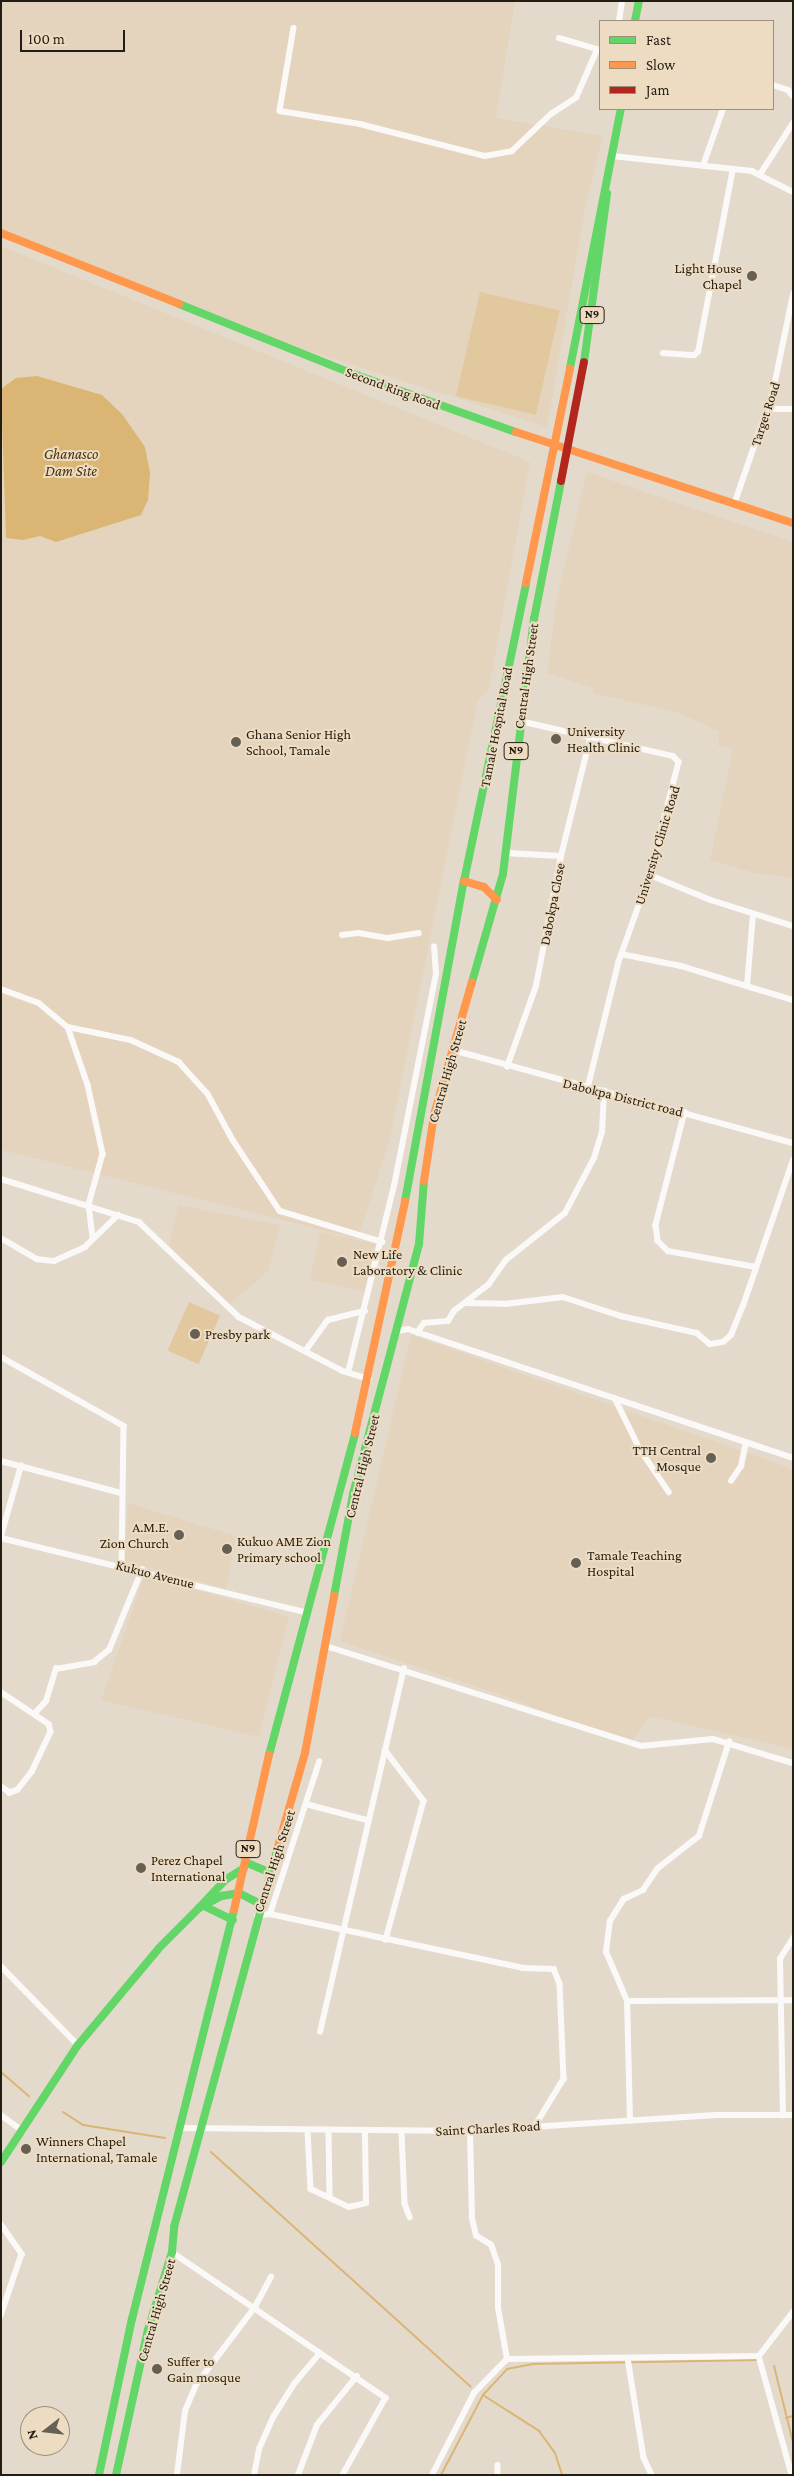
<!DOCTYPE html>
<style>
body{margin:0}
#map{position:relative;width:794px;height:2476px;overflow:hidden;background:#e3dacc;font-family:"Crimson Pro",serif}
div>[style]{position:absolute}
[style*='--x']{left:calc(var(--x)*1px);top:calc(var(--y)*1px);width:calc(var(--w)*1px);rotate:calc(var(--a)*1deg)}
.built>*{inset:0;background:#e5d4bd;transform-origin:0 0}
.green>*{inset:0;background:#e1c89e;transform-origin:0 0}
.water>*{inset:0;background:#dbb574}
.stream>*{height:2px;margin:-1px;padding:0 1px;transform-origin:1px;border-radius:1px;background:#dbb574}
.street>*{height:5.5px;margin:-2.75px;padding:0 2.75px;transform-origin:2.75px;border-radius:2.75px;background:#fbf9f7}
.fast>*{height:8px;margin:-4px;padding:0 4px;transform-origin:4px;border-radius:4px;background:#63d668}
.slow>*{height:8px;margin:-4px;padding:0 4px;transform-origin:4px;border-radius:4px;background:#ff974d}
.jam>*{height:8px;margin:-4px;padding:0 4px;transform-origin:4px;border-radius:4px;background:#b3261e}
.dots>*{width:14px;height:14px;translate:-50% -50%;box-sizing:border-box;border:2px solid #eddcc2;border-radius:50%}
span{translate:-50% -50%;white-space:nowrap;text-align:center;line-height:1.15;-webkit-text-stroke:4px #eddcc2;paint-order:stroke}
.shield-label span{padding:1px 4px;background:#eddcc2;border:1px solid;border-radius:4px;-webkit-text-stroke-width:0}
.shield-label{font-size:12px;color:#231d13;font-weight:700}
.poi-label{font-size:14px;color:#231d13}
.right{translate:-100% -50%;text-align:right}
.left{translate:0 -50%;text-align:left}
.street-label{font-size:14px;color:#231d13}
.water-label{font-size:15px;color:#45300a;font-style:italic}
.frame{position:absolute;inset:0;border:2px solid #231d13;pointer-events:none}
.legend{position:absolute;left:599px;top:20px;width:175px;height:90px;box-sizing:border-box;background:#eddcc2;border:1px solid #9c907c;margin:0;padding:6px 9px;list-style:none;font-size:15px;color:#231d13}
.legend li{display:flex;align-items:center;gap:10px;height:25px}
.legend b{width:25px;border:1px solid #9c907c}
.north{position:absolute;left:20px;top:2406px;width:50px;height:50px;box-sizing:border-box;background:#eddcc2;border:1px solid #9c907c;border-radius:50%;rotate:254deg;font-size:14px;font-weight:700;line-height:20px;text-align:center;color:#231d13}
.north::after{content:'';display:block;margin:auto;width:18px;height:22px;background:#665f54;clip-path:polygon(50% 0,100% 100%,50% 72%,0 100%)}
.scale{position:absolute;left:20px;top:30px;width:105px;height:22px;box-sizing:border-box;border:2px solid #231d13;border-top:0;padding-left:6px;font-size:15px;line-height:18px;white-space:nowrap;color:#231d13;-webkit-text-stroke:4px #eddcc2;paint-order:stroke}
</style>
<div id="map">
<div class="built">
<i style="clip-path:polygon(1px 1px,515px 1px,496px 118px,603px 136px,586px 203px,547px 427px,287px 344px,1px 229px)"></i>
<i style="clip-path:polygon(1px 246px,530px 462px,489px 689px,478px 700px,389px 1142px,358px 1239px,1px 1150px)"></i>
<i style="clip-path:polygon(587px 472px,793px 542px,793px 878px,754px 873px,710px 860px,733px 748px,718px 746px,719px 732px,680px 713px,593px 693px,593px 688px,547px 673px,557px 598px)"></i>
<i style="clip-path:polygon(178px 1205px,280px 1225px,268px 1271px,230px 1304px,169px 1247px)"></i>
<i style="left:320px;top:1232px;width:56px;height:49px;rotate:12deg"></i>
<i style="clip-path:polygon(411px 1335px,793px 1469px,793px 1749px,650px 1716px,629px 1746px,510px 1698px,340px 1641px)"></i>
<i style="clip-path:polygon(128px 1503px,236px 1536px,226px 1589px,124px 1561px)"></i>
<i style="clip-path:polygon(145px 1574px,289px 1617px,259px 1737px,101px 1700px)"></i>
</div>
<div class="green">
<i style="left:480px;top:292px;width:82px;height:107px;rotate:13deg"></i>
<i style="left:189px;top:1302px;width:34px;height:53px;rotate:24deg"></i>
</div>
<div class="water">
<i style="clip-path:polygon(37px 376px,102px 395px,122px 414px,145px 447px,150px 473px,148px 500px,141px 515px,56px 542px,40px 536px,23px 540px,6px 538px,1px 389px,16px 378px)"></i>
</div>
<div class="stream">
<i style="--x:1;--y:2072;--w:37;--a:41"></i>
<i style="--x:63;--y:2112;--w:24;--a:33"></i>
<i style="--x:83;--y:2125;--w:83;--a:9"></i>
<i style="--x:211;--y:2152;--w:350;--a:42.1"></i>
<i style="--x:774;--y:2366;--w:78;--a:76"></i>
<i style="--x:483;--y:2395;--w:67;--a:32.7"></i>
<i style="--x:539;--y:2431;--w:27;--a:54"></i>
<i style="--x:555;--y:2453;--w:23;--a:72"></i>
<i style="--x:786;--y:2418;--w:7;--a:-16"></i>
<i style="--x:441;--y:2475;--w:90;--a:-62.3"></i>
<i style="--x:483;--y:2395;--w:35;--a:-47"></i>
<i style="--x:507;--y:2369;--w:25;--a:-11"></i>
<i style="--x:532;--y:2364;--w:226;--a:-1"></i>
</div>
<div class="street">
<i style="--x:619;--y:21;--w:20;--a:-81"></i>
<i style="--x:294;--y:28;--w:84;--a:99.6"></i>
<i style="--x:280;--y:111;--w:81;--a:9.2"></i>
<i style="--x:360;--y:124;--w:129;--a:14.4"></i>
<i style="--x:485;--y:156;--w:27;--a:-10"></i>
<i style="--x:512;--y:151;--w:54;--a:-43.5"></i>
<i style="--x:551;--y:114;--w:30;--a:-33"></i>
<i style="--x:576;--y:98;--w:52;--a:-66.4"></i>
<i style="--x:559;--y:38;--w:43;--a:16.3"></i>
<i style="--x:773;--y:85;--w:16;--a:18"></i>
<i style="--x:788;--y:90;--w:8;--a:50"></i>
<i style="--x:612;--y:156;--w:141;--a:6.1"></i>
<i style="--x:752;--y:171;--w:46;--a:27.1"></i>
<i style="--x:703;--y:166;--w:60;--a:-70.7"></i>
<i style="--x:761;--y:173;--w:59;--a:-57.4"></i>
<i style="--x:663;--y:353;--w:31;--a:4"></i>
<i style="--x:694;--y:355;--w:5;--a:-37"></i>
<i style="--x:698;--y:352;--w:186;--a:-79.2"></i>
<i style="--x:767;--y:409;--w:26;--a:0"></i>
<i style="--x:735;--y:502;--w:117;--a:-71.1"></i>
<i style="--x:773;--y:391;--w:99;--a:-78.3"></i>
<i style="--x:520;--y:721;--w:157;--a:12.9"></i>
<i style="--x:673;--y:756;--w:8;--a:45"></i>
<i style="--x:679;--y:762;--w:117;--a:104.4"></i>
<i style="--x:650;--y:875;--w:92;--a:109.6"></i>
<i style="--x:619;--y:962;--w:130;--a:103.8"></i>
<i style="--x:506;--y:853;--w:55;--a:3.1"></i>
<i style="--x:650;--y:875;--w:66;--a:22.3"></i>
<i style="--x:711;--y:900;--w:86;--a:17.6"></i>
<i style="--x:342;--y:935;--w:17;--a:-7"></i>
<i style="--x:359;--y:933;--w:29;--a:10"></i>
<i style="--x:388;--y:938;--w:31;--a:-9"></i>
<i style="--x:621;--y:954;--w:61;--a:11.3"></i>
<i style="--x:681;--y:966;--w:117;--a:16.9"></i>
<i style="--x:747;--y:986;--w:72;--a:-85.2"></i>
<i style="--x:1;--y:989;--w:40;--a:20.2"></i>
<i style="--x:39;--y:1003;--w:38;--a:40"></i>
<i style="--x:68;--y:1027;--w:64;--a:11.7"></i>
<i style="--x:131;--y:1040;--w:53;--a:24.6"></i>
<i style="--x:179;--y:1062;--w:43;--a:47.8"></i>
<i style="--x:208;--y:1094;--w:52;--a:61.5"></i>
<i style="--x:233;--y:1140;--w:85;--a:56.5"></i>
<i style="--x:280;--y:1211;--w:107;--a:16.9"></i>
<i style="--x:68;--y:1027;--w:61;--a:71"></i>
<i style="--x:88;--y:1085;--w:71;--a:77.7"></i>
<i style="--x:103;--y:1154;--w:53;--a:105.4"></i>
<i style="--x:89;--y:1205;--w:33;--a:83"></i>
<i style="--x:453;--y:1050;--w:352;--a:15.3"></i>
<i style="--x:507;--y:1067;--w:86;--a:-70.3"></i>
<i style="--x:536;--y:986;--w:132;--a:-79.1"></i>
<i style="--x:561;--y:856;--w:121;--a:-76.1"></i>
<i style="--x:685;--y:1112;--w:117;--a:104.4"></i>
<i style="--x:656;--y:1225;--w:16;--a:83"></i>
<i style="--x:658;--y:1241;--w:14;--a:45"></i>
<i style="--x:668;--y:1251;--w:89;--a:10.3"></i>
<i style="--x:1;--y:1179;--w:145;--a:17.3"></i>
<i style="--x:139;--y:1222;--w:138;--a:43.5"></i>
<i style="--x:239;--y:1317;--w:117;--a:27.4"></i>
<i style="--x:343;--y:1371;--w:27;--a:17"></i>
<i style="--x:1;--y:1238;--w:42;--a:30.3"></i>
<i style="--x:37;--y:1259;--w:17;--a:7"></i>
<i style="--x:54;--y:1261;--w:34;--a:-24"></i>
<i style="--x:85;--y:1247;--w:46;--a:-44.1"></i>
<i style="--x:376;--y:1269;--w:16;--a:14"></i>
<i style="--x:466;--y:1303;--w:39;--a:1"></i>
<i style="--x:505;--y:1304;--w:58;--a:-6.9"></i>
<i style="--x:563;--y:1297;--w:61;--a:18.1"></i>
<i style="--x:621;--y:1316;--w:78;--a:12.6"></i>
<i style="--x:697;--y:1333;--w:17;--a:40"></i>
<i style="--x:710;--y:1344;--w:13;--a:-9"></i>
<i style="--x:723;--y:1342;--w:11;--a:-41"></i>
<i style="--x:731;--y:1335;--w:31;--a:-68"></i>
<i style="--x:743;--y:1306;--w:154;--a:-71.1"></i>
<i style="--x:398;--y:1331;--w:10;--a:-11"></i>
<i style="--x:408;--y:1329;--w:406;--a:18.5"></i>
<i style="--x:417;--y:1333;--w:12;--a:-55"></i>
<i style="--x:424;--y:1323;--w:24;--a:-5"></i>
<i style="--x:448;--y:1321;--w:12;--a:-59"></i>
<i style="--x:454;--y:1311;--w:44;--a:-37.6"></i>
<i style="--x:489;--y:1284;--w:29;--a:-55"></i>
<i style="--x:506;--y:1260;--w:75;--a:-38.5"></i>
<i style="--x:565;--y:1213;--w:62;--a:-62.2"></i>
<i style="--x:594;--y:1158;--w:27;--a:-73"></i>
<i style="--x:602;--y:1132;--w:41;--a:-87.2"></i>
<i style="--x:306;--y:1350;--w:37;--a:-54"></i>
<i style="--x:328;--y:1320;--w:38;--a:-14"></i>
<i style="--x:1;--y:1357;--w:141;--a:29.3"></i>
<i style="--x:124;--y:1426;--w:140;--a:90.8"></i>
<i style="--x:348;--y:1373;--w:193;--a:-76.2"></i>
<i style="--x:394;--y:1186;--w:216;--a:-78.8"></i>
<i style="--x:436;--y:974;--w:27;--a:-94"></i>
<i style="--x:615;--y:1398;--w:57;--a:63.9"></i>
<i style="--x:640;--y:1449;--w:52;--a:56"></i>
<i style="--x:1;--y:1461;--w:124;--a:14.9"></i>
<i style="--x:731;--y:1481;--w:18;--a:-56"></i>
<i style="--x:741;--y:1466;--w:24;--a:-78"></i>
<i style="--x:1;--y:1536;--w:73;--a:-74.1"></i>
<i style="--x:1;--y:1538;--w:316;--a:13.7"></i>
<i style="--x:326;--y:1646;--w:330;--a:17.6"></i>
<i style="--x:641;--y:1746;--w:72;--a:-5.6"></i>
<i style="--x:713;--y:1739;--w:84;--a:16.7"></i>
<i style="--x:1;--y:1692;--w:58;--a:33.7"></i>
<i style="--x:49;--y:1724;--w:8;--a:76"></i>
<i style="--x:51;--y:1732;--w:44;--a:115.4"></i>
<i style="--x:32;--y:1772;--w:23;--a:128"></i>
<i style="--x:18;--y:1790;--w:9;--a:159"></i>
<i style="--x:10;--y:1793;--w:11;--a:-146"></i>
<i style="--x:35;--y:1713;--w:16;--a:-47"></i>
<i style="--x:46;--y:1701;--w:34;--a:-73"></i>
<i style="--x:56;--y:1669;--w:39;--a:-10"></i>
<i style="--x:94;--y:1662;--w:19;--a:-39"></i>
<i style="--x:109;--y:1650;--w:87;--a:-67.6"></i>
<i style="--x:385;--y:1750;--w:64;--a:52.6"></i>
<i style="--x:424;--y:1801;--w:144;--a:105.3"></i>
<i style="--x:306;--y:1804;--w:63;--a:14.7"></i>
<i style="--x:270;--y:1914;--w:160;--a:-72.1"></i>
<i style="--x:257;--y:1916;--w:13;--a:-9"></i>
<i style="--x:270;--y:1914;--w:259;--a:12"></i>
<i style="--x:523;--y:1968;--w:31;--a:2"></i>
<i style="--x:554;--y:1969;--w:16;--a:68"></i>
<i style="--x:560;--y:1984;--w:95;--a:87.6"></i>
<i style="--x:564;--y:2079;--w:54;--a:121.3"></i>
<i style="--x:1;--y:1966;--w:110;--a:45.7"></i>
<i style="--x:627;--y:2001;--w:166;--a:-0.3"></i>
<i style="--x:320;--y:2032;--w:373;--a:-77"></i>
<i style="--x:1;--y:2115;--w:27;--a:36"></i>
<i style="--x:783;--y:2116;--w:157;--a:-91.1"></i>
<i style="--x:780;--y:1959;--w:25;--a:-58"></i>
<i style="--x:630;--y:2121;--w:120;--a:-91.4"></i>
<i style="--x:627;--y:2001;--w:53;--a:-113.2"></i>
<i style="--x:606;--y:1952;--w:31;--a:-83"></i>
<i style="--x:610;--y:1921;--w:26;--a:-58"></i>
<i style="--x:624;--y:1899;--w:21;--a:-25"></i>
<i style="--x:643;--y:1890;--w:25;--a:-56"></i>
<i style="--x:657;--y:1869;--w:53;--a:-38.2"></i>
<i style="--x:699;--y:1836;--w:99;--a:-72.3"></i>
<i style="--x:182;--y:2128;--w:288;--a:0.6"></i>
<i style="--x:470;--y:2131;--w:250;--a:-3.7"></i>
<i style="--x:719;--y:2115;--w:74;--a:0"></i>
<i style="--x:308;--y:2131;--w:58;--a:87"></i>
<i style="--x:311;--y:2189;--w:42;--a:25.3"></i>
<i style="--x:349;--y:2207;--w:17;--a:-13"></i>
<i style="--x:366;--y:2203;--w:71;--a:-90.8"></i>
<i style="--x:329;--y:2132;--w:65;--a:89.1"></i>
<i style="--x:402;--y:2132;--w:72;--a:87.6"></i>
<i style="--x:405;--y:2204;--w:14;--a:69"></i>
<i style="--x:1;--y:2224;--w:37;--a:55"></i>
<i style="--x:22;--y:2254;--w:65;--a:108.7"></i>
<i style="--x:172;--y:2252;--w:259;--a:34.3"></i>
<i style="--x:386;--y:2398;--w:88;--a:119.2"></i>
<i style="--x:759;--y:2356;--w:123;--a:74.5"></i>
<i style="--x:759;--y:2356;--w:56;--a:-52.3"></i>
<i style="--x:628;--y:2358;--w:101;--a:80.9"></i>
<i style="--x:644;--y:2458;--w:19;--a:65"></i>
<i style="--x:507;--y:2359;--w:252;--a:-0.7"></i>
<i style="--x:498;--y:2465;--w:10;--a:90"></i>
<i style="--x:177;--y:2475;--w:64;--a:-82.9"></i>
<i style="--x:185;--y:2411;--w:28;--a:-67"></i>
<i style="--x:196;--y:2385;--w:98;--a:-52.9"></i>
<i style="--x:255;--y:2307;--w:34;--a:-62"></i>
<i style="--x:254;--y:2475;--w:26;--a:-79"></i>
<i style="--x:259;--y:2449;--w:36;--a:-66"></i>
<i style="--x:274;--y:2416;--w:38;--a:-58"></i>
<i style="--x:294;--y:2384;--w:40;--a:-50"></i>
<i style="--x:298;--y:2475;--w:53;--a:-69.2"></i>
<i style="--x:317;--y:2425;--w:63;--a:-50.8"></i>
<i style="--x:432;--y:2475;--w:92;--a:-62.9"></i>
<i style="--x:474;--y:2393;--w:47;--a:-45.9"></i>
<i style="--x:507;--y:2359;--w:52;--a:-100"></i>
<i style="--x:498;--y:2308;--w:43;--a:-90"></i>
<i style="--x:498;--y:2265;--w:21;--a:-109"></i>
<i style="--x:491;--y:2245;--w:17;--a:-149"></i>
<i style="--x:476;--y:2236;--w:17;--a:-103"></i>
<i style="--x:472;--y:2219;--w:88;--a:-91.3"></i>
</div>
<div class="fast">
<i style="--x:635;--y:21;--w:20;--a:-79"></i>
<i style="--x:179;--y:304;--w:182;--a:21.9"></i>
<i style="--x:348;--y:372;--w:178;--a:19.7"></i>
<i style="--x:584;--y:362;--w:170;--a:-82.2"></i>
<i style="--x:570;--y:368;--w:264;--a:-78.9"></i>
<i style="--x:472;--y:982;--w:112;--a:-74"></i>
<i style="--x:503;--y:874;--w:257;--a:-83.1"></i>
<i style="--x:534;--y:619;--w:141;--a:-78.9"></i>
<i style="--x:405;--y:1201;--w:325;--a:-79.6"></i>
<i style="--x:464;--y:881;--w:304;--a:-78.2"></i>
<i style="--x:334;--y:1596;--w:104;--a:-79.4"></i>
<i style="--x:353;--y:1494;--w:259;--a:-75.2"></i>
<i style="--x:419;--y:1244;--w:63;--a:-85.5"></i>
<i style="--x:269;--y:1755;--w:333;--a:-75"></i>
<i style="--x:245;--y:1862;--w:26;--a:23"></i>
<i style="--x:204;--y:1906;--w:32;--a:26"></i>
<i style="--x:199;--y:1908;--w:38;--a:-47"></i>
<i style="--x:225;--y:1880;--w:22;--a:-32"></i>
<i style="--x:1;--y:2162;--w:140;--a:-56.7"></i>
<i style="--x:78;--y:2045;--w:126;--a:-50.1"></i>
<i style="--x:159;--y:1948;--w:57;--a:-45"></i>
<i style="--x:199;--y:1908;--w:26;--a:-28"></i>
<i style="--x:222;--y:1896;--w:17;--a:-10"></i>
<i style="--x:239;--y:1893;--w:22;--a:27"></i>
<i style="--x:99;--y:2475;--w:159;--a:-78.1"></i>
<i style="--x:132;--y:2319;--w:422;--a:-76"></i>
<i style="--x:116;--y:2475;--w:148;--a:-77.6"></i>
<i style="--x:148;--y:2330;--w:82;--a:-72.9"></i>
<i style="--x:172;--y:2252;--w:25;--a:-85"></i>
<i style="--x:174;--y:2227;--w:391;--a:-74.7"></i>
</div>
<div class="slow">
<i style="--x:1;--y:233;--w:192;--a:21.7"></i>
<i style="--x:516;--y:432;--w:292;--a:18.2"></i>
<i style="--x:526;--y:583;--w:219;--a:-78.4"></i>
<i style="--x:464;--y:881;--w:21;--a:17"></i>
<i style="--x:484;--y:887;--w:18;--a:45"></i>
<i style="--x:424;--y:1181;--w:67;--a:-81.4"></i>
<i style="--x:434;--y:1115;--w:138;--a:-74.1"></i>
<i style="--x:355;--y:1433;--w:237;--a:-77.8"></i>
<i style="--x:277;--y:1850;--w:101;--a:-73.9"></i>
<i style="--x:305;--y:1753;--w:160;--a:-79.5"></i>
<i style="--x:234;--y:1910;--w:159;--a:-77.3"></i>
</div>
<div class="jam">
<i style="--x:561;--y:481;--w:121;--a:-79.1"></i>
</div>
<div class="dots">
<i style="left:752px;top:276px;background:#665f54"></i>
<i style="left:556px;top:739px;background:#665f54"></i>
<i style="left:236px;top:742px;background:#665f54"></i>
<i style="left:342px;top:1262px;background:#665f54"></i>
<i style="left:195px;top:1334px;background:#665f54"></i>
<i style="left:711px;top:1458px;background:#665f54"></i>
<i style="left:179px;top:1535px;background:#665f54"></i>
<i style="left:227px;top:1549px;background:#665f54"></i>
<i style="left:576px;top:1563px;background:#665f54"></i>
<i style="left:141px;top:1868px;background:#665f54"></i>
<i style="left:26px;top:2149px;background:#665f54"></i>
<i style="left:157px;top:2369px;background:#665f54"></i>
</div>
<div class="shield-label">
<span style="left:592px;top:315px">N9</span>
<span style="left:516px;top:751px">N9</span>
<span style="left:248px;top:1849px">N9</span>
</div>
<div class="poi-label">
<span class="right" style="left:742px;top:276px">Light House<br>Chapel</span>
<span class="left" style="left:567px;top:739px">University<br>Health Clinic</span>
<span class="left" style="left:246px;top:742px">Ghana Senior High<br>School, Tamale</span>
<span class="left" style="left:353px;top:1262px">New Life<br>Laboratory &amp; Clinic</span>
<span class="left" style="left:205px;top:1334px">Presby park</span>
<span class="right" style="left:701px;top:1458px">TTH Central<br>Mosque</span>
<span class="right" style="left:169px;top:1535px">A.M.E.<br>Zion Church</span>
<span class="left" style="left:237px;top:1549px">Kukuo AME Zion<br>Primary school</span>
<span class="left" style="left:587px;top:1563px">Tamale Teaching<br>Hospital</span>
<span class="left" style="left:151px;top:1868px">Perez Chapel<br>International</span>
<span class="left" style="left:36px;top:2149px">Winners Chapel<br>International, Tamale</span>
<span class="left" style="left:167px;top:2369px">Suffer to<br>Gain mosque</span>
</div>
<div class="street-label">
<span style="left:393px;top:388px;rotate:20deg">Second Ring Road</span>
<span style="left:765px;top:414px;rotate:-72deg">Target Road</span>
<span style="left:526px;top:676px;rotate:-82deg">Central High Street</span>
<span style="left:496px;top:727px;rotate:-79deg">Tamale Hospital Road</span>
<span style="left:657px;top:845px;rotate:-73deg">University Clinic Road</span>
<span style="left:552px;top:904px;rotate:-79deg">Dabokpa Close</span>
<span style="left:447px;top:1071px;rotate:-74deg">Central High Street</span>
<span style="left:623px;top:1097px;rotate:14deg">Dabokpa District road</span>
<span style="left:362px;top:1466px;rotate:-76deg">Central High Street</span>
<span style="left:155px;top:1574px;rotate:14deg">Kukuo Avenue</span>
<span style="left:274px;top:1861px;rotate:-72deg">Central High Street</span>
<span style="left:488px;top:2128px;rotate:-3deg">Saint Charles Road</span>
<span style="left:156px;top:2310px;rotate:-74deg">Central High Street</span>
</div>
<div class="water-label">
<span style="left:71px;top:463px">Ghanasco<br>Dam Site</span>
</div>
<div class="frame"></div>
<ul class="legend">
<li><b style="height:6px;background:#63d668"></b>Fast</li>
<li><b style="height:6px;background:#ff974d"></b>Slow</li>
<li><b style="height:6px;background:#b3261e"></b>Jam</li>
</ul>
<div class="north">N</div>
<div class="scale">100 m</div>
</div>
